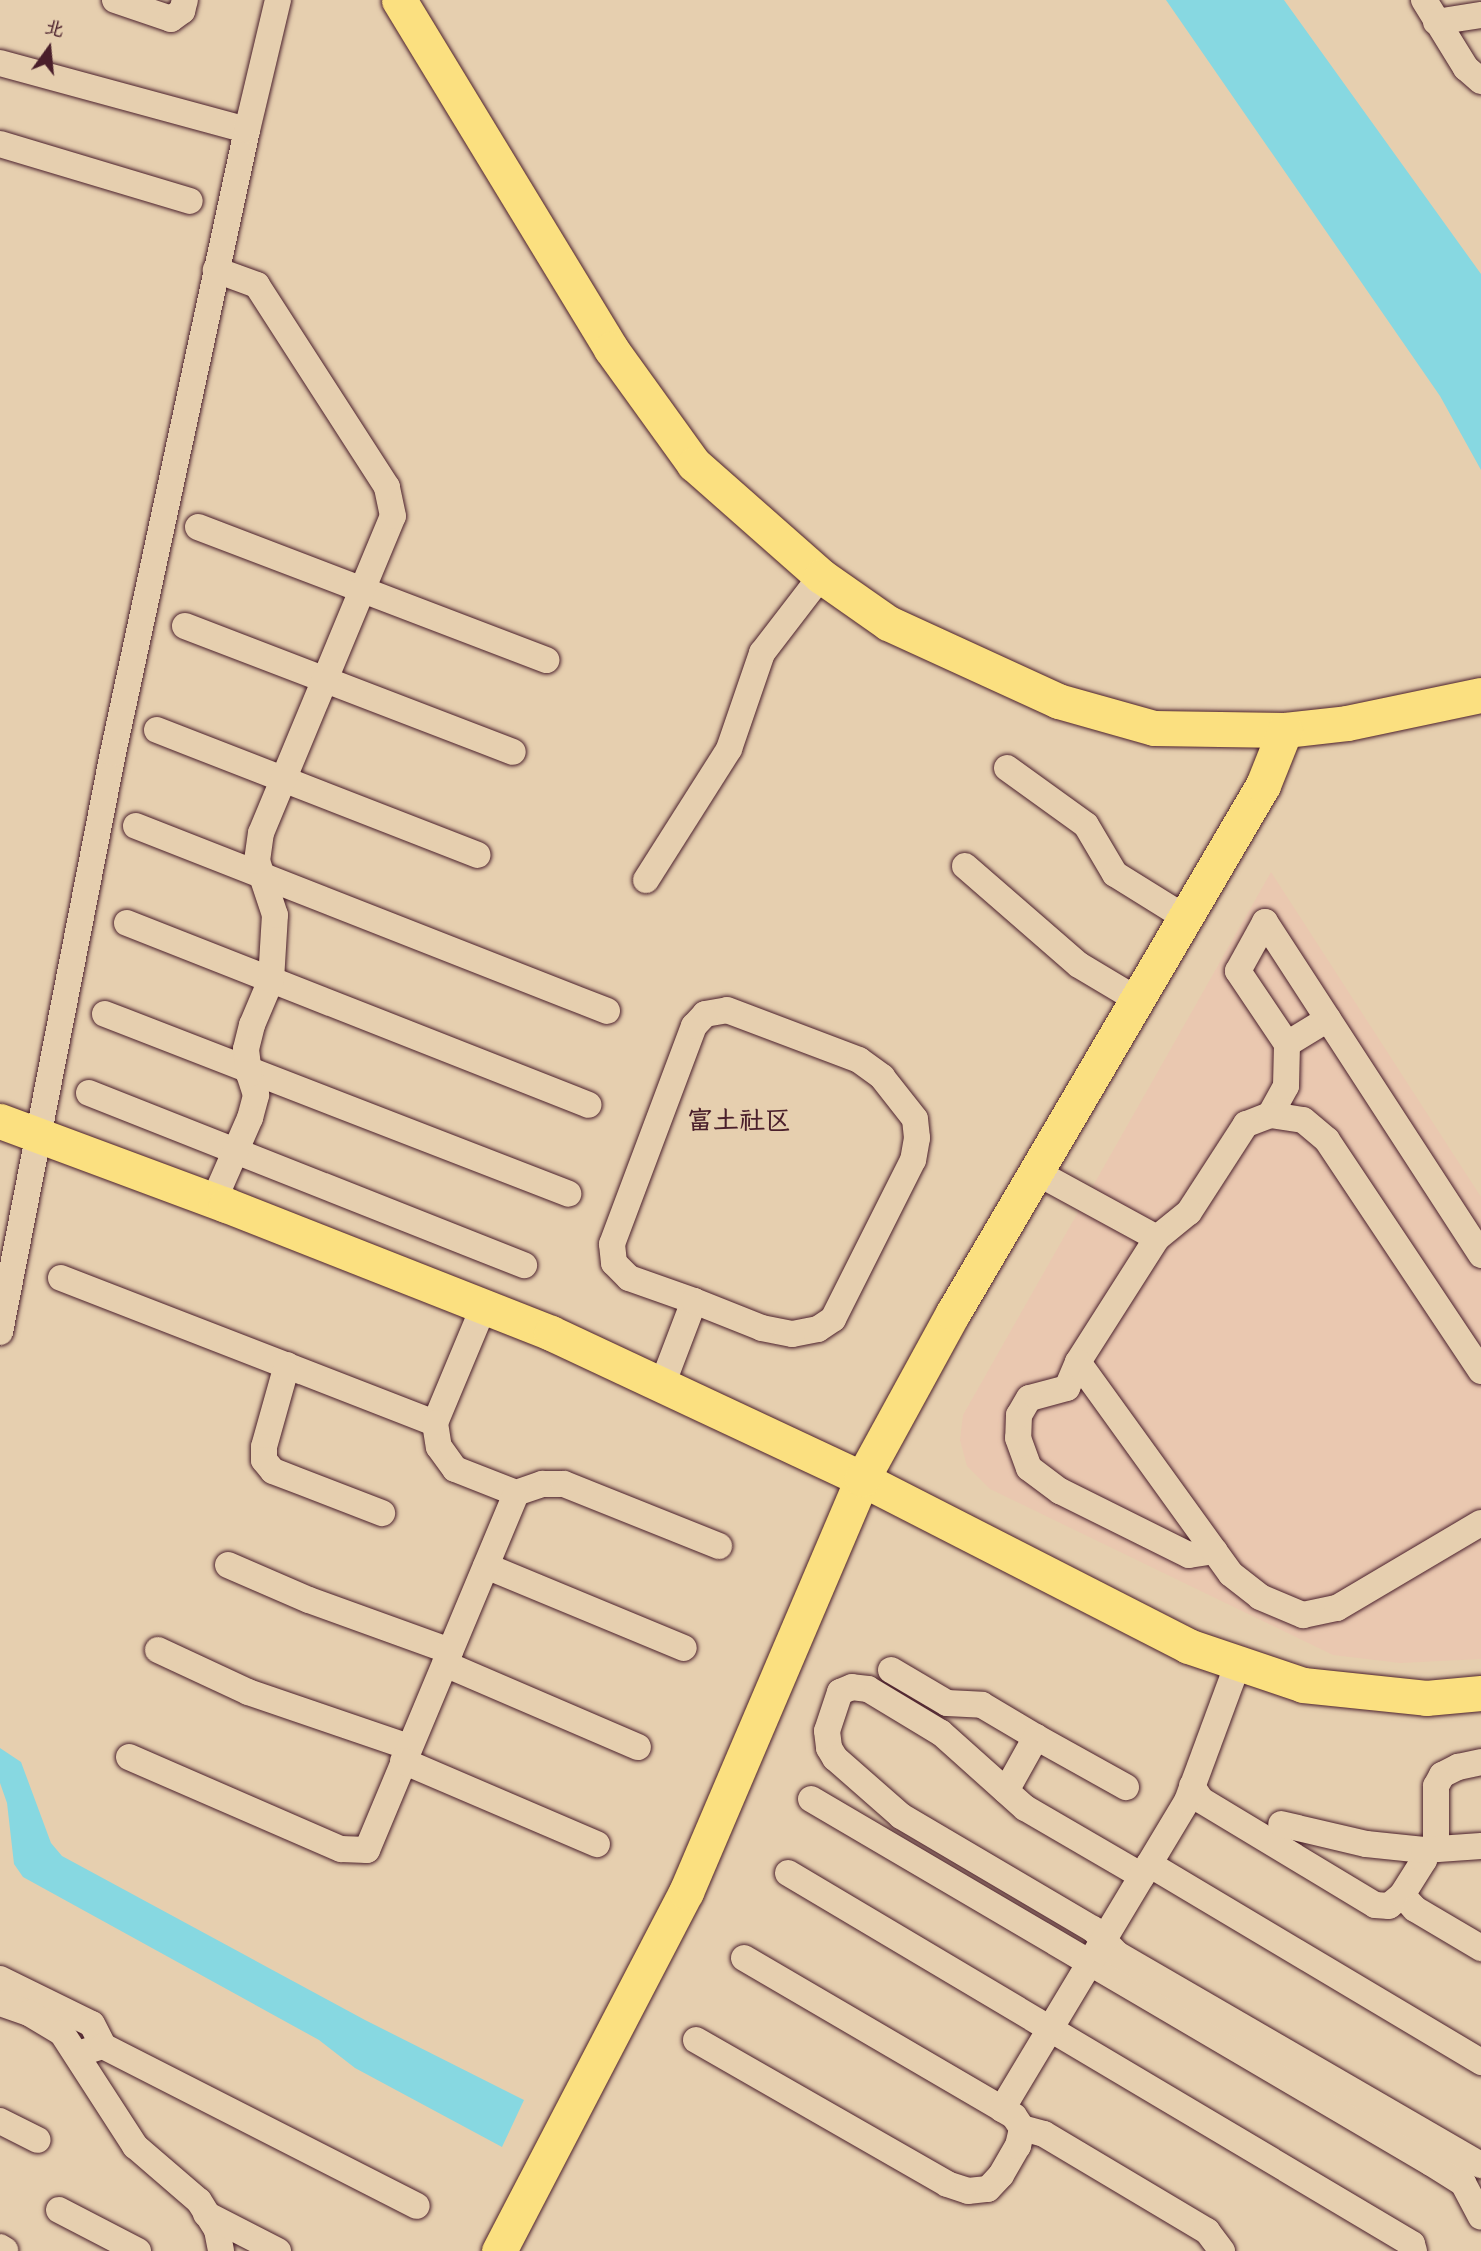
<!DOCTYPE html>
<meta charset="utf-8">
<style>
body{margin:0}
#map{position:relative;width:1481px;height:2251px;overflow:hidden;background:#e6cfaf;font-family:Caveat,"LXGW WenKai TC",sans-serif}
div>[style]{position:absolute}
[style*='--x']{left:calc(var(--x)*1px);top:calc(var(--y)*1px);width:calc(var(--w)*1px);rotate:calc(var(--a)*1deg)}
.built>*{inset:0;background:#eac8b0}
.water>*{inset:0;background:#87d8e1}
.roads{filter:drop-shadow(0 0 2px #4a1f2b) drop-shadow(0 0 2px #4a1f2b)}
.minor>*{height:26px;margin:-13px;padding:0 13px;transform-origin:13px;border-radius:13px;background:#e6cfaf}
.major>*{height:35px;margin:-17.5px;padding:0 17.5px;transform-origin:17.5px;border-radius:17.5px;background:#fbe080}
span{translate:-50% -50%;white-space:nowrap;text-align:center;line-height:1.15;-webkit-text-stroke:7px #e6cfaf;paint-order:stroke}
.neighbourhood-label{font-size:26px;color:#4a1f2b;font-weight:700}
.north{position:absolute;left:14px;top:14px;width:70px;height:70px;-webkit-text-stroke:5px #e6cfaf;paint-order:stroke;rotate:15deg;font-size:19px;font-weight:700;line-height:28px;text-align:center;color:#4a1f2b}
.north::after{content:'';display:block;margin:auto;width:24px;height:32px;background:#4a1f2b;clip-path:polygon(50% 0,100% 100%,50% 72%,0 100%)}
</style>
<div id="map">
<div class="built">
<i style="clip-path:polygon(1271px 872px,1481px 1197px,1481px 1659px,1400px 1663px,1333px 1655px,990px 1489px,967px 1466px,960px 1440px,963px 1415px)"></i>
</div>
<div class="water">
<i style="clip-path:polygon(1166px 0,1284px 0,1481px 274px,1481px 470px,1440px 396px)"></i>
<i style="clip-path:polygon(0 1748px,21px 1762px,51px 1843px,62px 1856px,365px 2020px,524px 2100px,502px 2147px,355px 2068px,319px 2040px,23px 1877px,14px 1864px,7px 1803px,0 1783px)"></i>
</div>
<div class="roads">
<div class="minor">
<i style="--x:115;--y:0;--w:59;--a:18.7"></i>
<i style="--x:171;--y:19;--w:14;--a:-36"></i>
<i style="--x:182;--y:11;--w:11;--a:-75"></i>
<i style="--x:1424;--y:0;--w:80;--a:58.3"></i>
<i style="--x:1466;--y:68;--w:20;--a:41"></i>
<i style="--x:1436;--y:22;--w:46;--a:-8.8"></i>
<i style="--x:0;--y:63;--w:256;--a:15.2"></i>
<i style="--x:0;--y:144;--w:198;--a:16.7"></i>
<i style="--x:198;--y:527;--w:373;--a:20.9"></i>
<i style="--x:185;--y:626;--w:351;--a:21"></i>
<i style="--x:157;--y:730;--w:344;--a:21.3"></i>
<i style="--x:1007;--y:768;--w:97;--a:35.8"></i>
<i style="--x:1086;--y:825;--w:57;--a:59.4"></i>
<i style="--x:1115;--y:874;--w:81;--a:31.9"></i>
<i style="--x:136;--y:826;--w:506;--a:21.44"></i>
<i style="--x:965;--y:866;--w:151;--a:41"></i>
<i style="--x:1079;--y:965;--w:66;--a:30.8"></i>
<i style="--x:646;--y:880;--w:155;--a:-57.6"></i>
<i style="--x:729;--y:749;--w:102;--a:-71"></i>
<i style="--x:762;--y:653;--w:97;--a:-52.5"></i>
<i style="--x:127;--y:923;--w:496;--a:21.5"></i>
<i style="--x:105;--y:1014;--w:497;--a:21.2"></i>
<i style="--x:1287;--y:1044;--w:48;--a:-31.4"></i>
<i style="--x:89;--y:1093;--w:468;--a:21.6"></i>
<i style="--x:1270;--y:1115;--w:33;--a:-61"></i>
<i style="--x:1286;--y:1086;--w:42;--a:-88.6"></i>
<i style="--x:1287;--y:1044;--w:88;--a:-123.9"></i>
<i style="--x:1238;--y:971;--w:56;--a:-61.1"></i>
<i style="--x:1265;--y:922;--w:397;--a:57"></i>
<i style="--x:1036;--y:1172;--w:138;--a:28.6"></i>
<i style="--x:214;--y:1200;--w:90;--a:-66.3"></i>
<i style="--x:250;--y:1118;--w:24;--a:-75"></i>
<i style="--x:256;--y:1095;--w:22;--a:-108"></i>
<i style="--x:249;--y:1074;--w:25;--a:-97"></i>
<i style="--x:246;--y:1049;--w:25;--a:-76"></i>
<i style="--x:252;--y:1025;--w:49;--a:-67.1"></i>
<i style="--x:271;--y:980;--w:65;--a:-86.5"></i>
<i style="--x:275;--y:915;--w:57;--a:-108.4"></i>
<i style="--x:257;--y:861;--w:28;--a:-82"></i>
<i style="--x:261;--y:833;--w:343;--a:-67.4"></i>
<i style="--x:393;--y:516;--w:30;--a:-102"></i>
<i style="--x:387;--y:487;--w:240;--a:-122.8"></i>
<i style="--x:257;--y:285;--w:44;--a:-159.9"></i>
<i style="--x:61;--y:1278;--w:401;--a:21.2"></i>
<i style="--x:435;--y:1423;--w:127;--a:-67.3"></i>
<i style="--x:0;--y:1332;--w:590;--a:-78.96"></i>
<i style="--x:113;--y:753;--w:637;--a:-77.86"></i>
<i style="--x:247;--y:130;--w:134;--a:-76.6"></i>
<i style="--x:1078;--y:1362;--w:28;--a:113"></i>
<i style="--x:1067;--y:1388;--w:39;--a:165"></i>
<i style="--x:1029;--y:1398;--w:20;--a:120"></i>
<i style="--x:1019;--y:1415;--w:23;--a:92"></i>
<i style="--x:1018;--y:1438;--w:32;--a:70"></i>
<i style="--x:1029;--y:1468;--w:39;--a:37"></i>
<i style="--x:1060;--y:1491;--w:144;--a:26.4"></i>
<i style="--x:1189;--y:1555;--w:26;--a:-9"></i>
<i style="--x:287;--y:1365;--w:85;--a:105.7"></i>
<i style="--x:264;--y:1447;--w:13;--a:90"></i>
<i style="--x:264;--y:1460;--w:14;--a:51"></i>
<i style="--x:273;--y:1471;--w:117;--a:21.1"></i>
<i style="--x:1481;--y:1371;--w:278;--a:-123.7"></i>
<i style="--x:1327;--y:1140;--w:31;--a:-140"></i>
<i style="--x:1303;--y:1120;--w:33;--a:-171"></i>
<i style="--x:1270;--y:1115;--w:26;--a:159"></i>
<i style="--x:1246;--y:1124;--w:105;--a:122.9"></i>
<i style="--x:1189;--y:1212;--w:41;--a:140.9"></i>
<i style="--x:1157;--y:1238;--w:147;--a:122.5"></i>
<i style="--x:1078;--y:1362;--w:261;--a:54.2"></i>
<i style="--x:1231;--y:1574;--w:37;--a:38"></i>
<i style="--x:1260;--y:1597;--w:47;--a:22.7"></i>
<i style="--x:1303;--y:1615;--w:35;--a:-12"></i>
<i style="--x:1337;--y:1608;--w:167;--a:-30.6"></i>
<i style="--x:662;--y:1385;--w:90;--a:-69.1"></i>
<i style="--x:694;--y:1301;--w:69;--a:-160.5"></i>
<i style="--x:629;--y:1278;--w:21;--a:-135"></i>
<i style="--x:614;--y:1263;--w:19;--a:-96"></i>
<i style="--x:612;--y:1244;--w:233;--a:-69.4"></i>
<i style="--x:694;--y:1026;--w:16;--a:-47"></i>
<i style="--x:705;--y:1014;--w:22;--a:-10"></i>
<i style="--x:727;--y:1010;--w:141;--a:20.7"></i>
<i style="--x:859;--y:1060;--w:29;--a:36"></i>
<i style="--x:882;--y:1077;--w:53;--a:51.8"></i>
<i style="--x:915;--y:1119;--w:19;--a:84"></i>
<i style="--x:917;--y:1138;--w:22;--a:100"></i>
<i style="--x:913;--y:1160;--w:178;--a:116.7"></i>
<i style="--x:833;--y:1319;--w:18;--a:146"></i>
<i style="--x:818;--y:1329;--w:26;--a:169"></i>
<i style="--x:792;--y:1334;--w:31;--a:-169"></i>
<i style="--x:762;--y:1328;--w:73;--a:-158.3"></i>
<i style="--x:435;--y:1423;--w:24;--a:81"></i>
<i style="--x:439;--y:1447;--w:27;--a:54"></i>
<i style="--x:455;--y:1469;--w:66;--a:21.5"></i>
<i style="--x:516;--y:1493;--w:28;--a:-19"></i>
<i style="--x:542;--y:1484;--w:22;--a:0"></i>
<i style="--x:564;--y:1484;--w:167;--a:21.8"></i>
<i style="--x:228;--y:1565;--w:88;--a:23.4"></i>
<i style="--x:309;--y:1600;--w:150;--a:19.9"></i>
<i style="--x:486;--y:1566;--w:214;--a:22.5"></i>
<i style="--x:158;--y:1650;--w:99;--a:25"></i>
<i style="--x:248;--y:1692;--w:170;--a:18.9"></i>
<i style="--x:445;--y:1664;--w:210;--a:23.3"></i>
<i style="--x:891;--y:1670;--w:65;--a:30.5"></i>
<i style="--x:947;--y:1703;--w:35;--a:3"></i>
<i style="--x:982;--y:1705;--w:63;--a:30.7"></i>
<i style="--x:129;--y:1757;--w:231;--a:23.5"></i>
<i style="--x:341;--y:1849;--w:26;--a:2"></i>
<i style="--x:367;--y:1850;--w:387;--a:-67.3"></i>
<i style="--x:403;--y:1761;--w:211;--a:23.2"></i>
<i style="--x:1192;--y:1786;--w:17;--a:57"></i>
<i style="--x:1201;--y:1800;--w:203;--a:31.1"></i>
<i style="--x:1375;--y:1905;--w:14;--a:4"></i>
<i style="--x:1389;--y:1906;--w:17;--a:-40"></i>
<i style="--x:1402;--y:1895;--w:41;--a:-57.8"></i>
<i style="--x:1424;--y:1860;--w:10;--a:-90"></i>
<i style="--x:1424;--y:1850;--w:58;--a:-174.1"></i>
<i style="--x:1366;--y:1844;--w:87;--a:-166.8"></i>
<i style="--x:1006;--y:1791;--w:62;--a:-60.9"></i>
<i style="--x:1036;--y:1737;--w:103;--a:29.1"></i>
<i style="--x:811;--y:1799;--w:719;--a:30.42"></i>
<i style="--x:1431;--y:2163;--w:38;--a:32"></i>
<i style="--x:1463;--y:2183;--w:38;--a:62"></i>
<i style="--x:1436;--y:1849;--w:63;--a:-90"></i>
<i style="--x:1436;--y:1786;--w:13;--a:-61"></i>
<i style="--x:1442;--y:1775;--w:18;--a:-27"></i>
<i style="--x:1458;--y:1767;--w:24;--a:-12"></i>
<i style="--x:1424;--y:1850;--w:57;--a:-4"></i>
<i style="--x:1149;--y:1864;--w:387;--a:30.8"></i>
<i style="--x:788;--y:1873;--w:726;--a:30.73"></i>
<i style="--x:1412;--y:2244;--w:7;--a:74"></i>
<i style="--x:1142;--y:1876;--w:135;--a:-149.8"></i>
<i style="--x:1025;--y:1808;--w:113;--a:-138.2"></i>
<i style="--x:941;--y:1733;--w:85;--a:-148.9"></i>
<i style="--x:868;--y:1689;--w:16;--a:-173"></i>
<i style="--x:852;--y:1687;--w:13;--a:157"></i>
<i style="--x:840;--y:1692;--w:41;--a:108.4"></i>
<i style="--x:827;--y:1731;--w:17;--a:83"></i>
<i style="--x:829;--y:1748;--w:12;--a:59"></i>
<i style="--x:835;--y:1758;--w:88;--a:41.3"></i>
<i style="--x:901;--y:1816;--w:223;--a:30.5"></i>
<i style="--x:1093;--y:1929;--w:35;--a:46"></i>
<i style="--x:1117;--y:1954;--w:421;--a:30.1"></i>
<i style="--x:1402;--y:1895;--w:19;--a:47"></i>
<i style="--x:1415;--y:1909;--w:77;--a:30.6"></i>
<i style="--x:744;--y:1958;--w:299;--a:30.3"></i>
<i style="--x:1002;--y:2109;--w:359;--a:-59"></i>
<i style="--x:1187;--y:1801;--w:147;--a:-69.7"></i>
<i style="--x:0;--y:1979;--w:102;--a:26.1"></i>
<i style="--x:92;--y:2024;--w:25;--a:63"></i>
<i style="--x:0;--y:2003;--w:31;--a:19"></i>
<i style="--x:29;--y:2013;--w:39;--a:31"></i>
<i style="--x:62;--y:2033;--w:135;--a:57.1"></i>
<i style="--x:135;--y:2146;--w:84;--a:40.7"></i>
<i style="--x:199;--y:2201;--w:34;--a:58"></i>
<i style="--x:217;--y:2230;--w:21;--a:79"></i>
<i style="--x:696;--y:2040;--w:289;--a:29.8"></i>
<i style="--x:947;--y:2184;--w:22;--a:18"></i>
<i style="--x:968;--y:2191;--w:20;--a:-6"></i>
<i style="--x:988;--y:2189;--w:19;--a:-47"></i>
<i style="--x:1001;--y:2175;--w:34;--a:-60"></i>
<i style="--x:1018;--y:2146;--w:18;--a:-77"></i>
<i style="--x:1022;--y:2128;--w:14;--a:-124"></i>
<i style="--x:1014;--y:2116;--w:14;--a:-150"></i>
<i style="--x:78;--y:2054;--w:26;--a:-18"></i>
<i style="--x:103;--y:2046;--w:352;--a:27"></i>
<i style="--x:0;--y:2121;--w:42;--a:26.6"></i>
<i style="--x:1022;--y:2128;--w:23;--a:15"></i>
<i style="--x:1044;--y:2134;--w:190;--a:30.8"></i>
<i style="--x:1207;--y:2231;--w:25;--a:53"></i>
<i style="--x:59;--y:2210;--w:89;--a:27.4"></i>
<i style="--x:206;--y:2214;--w:81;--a:27.2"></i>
<i style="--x:0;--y:2247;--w:6;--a:31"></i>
</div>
<div class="major">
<i style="--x:399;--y:0;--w:408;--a:58.7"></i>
<i style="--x:611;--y:349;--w:142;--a:54.2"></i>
<i style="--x:694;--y:464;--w:169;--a:41.4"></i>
<i style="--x:821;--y:576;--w:82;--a:35"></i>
<i style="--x:888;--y:623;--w:187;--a:24.6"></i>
<i style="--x:1058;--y:701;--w:100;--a:15.7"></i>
<i style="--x:1154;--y:728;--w:131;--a:0.9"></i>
<i style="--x:1285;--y:730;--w:62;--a:-6.4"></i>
<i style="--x:1347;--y:723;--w:137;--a:-11.8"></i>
<i style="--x:0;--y:1121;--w:241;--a:20.4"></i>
<i style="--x:226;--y:1205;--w:349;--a:21.5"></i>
<i style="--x:551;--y:1333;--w:344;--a:25.1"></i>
<i style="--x:862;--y:1479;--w:366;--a:27.1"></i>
<i style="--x:1188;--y:1646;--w:121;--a:18.7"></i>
<i style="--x:1303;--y:1685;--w:124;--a:6"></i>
<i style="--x:1426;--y:1698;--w:55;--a:-5.2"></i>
<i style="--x:499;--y:2251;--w:405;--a:-62.5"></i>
<i style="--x:686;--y:1892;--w:449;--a:-66.9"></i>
<i style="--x:862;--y:1479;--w:189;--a:-61.3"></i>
<i style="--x:953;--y:1313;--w:612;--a:-59.58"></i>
<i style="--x:1263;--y:785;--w:59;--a:-68.2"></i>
</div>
</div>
<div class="neighbourhood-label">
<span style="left:739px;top:1121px">富土社区</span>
</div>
<div class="north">北</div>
</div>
